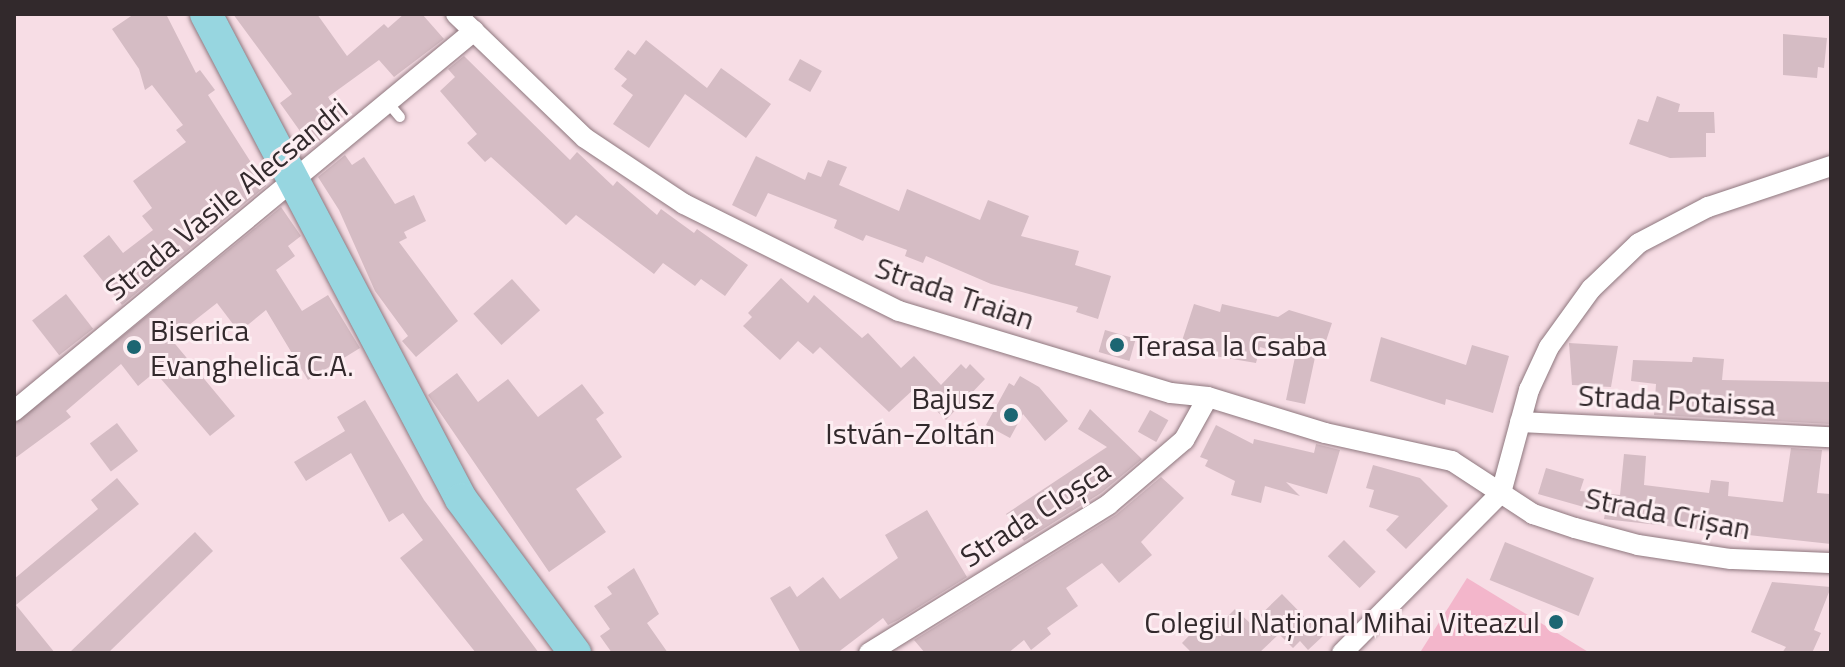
<!DOCTYPE html>
<meta charset="utf-8">
<style>
body{margin:0}
#map{position:relative;width:1845px;height:667px;overflow:hidden;background:#f7dde5;font-family:"Titillium Web",sans-serif}
div>[style]{position:absolute}
[style*='--x']{left:calc(var(--x)*1px);top:calc(var(--y)*1px);width:calc(var(--w)*1px);rotate:calc(var(--a)*1deg)}
.green>*{inset:0;background:#f3b6cb}
.building>*{inset:0;background:#d5bcc4;transform-origin:0 0}
.roads{filter:drop-shadow(0 0 2px #8e777e) drop-shadow(0 0 2px #8e777e)}
.service>*{height:10px;margin:-5px;padding:0 5px;transform-origin:5px;border-radius:5px;background:#fff}
.minor>*{height:20px;margin:-10px;padding:0 10px;transform-origin:10px;border-radius:10px;background:#fff}
.primary>*{height:32px;margin:-16px;padding:0 16px;transform-origin:16px;border-radius:16px;background:#97d6e0}
.dots>*{width:22px;height:22px;translate:-50% -50%;box-sizing:border-box;border:4px solid #fdeef2;border-radius:50%}
span{translate:-50% -50%;white-space:nowrap;text-align:center;line-height:1.15;-webkit-text-stroke:6px #fdeef2;paint-order:stroke}
.street-label{font-size:30px;color:#32292c}
.poi-label{font-size:30px;color:#32292c}
.left{translate:0 -50%;text-align:left}
.right{translate:-100% -50%;text-align:right}
.frame{position:absolute;inset:0;border:16px solid #32292c;pointer-events:none}
</style>
<div id="map">
<div class="green">
<i style="clip-path:polygon(1467px 578px,1590px 653px,1421px 651px)"></i>
</div>
<div class="building">
<i style="clip-path:polygon(134px 14px,166px 14px,196px 73px,200px 70px,215px 90px,208px 95px,266px 186px,122px 305px,83px 256px,109px 235px,123px 253px,153px 230px,142px 216px,152px 208px,133px 181px,186px 142px,176px 130px,183px 125px,152px 85px,145px 90px,139px 69px,112px 29px)"></i>
<i style="clip-path:polygon(233px 14px,317px 14px,347px 56px,384px 24px,388px 28px,404px 14px,422px 14px,444px 39px,394px 77px,379px 60px,328px 97px,343px 117px,312px 148px,280px 103px,292px 94px)"></i>
<i style="clip-path:polygon(1783px 34px,1827px 38px,1824px 68px,1818px 67px,1817px 78px,1783px 75px)"></i>
<i style="clip-path:polygon(646px 40px,707px 88px,721px 68px,771px 104px,746px 138px,685px 94px,649px 148px,613px 124px,633px 95px,621px 86px,627px 79px,614px 69px,628px 50px,635px 55px)"></i>
<i style="clip-path:polygon(464px 56px,570px 160px,577px 152px,613px 186px,617px 181px,657px 215px,661px 209px,694px 233px,697px 229px,748px 265px,725px 296px,701px 279px,695px 286px,663px 263px,654px 274px,576px 215px,566px 225px,491px 157px,485px 162px,467px 143px,477px 134px,440px 91px,455px 77px,448px 69px)"></i>
<i style="left:800px;top:59px;width:25px;height:24px;rotate:29deg"></i>
<i style="clip-path:polygon(1657px 96px,1680px 104px,1678px 112px,1714px 112px,1715px 133px,1706px 133px,1706px 157px,1670px 158px,1629px 144px,1638px 119px,1648px 122px)"></i>
<i style="clip-path:polygon(345px 155px,352px 165px,364px 157px,395px 204px,414px 195px,426px 221px,404px 232px,407px 238px,399px 242px,458px 321px,416px 357px,402px 341px,408px 336px,375px 291px,339px 210px,318px 177px)"></i>
<i style="clip-path:polygon(756px 156px,805px 180px,808px 172px,821px 177px,828px 160px,847px 167px,839px 185px,899px 211px,907px 189px,980px 220px,988px 200px,1029px 216px,1021px 236px,1079px 251px,1075px 265px,1111px 276px,1098px 319px,1076px 312px,1078px 307px,991px 284px,926px 256px,923px 263px,905px 256px,907px 250px,866px 235px,863px 241px,834px 228px,837px 220px,768px 193px,756px 217px,732px 205px)"></i>
<i style="clip-path:polygon(281px 207px,301px 236px,288px 246px,295px 256px,276px 270px,302px 311px,328px 295px,360px 348px,308px 380px,266px 310px,239px 332px,217px 303px,171px 339px,235px 416px,210px 436px,155px 372px,138px 386px,121px 364px,66px 411px,71px 417px,14px 459px,14px 424px)"></i>
<i style="clip-path:polygon(781px 278px,808px 303px,814px 295px,862px 338px,868px 333px,901px 368px,914px 356px,941px 385px,961px 364px,966px 369px,970px 364px,985px 379px,946px 420px,914px 389px,889px 412px,820px 347px,813px 354px,798px 341px,780px 360px,743px 326px,752px 317px,748px 313px)"></i>
<i style="left:512px;top:279px;width:42px;height:52px;rotate:48deg"></i>
<i style="left:66px;top:294px;width:44px;height:43px;rotate:52deg"></i>
<i style="clip-path:polygon(1194px 304px,1220px 312px,1222px 304px,1278px 317px,1289px 310px,1332px 323px,1323px 350px,1317px 348px,1305px 404px,1286px 400px,1295px 357px,1260px 347px,1256px 363px,1179px 350px)"></i>
<i style="left:1105px;top:330px;width:32px;height:23px;rotate:16deg"></i>
<i style="clip-path:polygon(1381px 337px,1466px 365px,1472px 345px,1509px 356px,1493px 413px,1446px 399px,1445px 405px,1370px 381px)"></i>
<i style="clip-path:polygon(1569px 343px,1618px 346px,1611px 387px,1572px 385px)"></i>
<i style="clip-path:polygon(1693px 357px,1724px 359px,1722px 380px,1831px 382px,1831px 424px,1654px 415px,1656px 384px,1631px 381px,1633px 360px,1692px 362px)"></i>
<i style="clip-path:polygon(457px 373px,478px 402px,508px 379px,538px 417px,582px 384px,604px 413px,596px 419px,622px 457px,576px 489px,606px 532px,549px 572px,428px 395px)"></i>
<i style="clip-path:polygon(1020px 376px,1039px 387px,1068px 421px,1045px 441px,1023px 414px,1010px 438px,986px 425px,1009px 383px,1014px 386px)"></i>
<i style="clip-path:polygon(365px 400px,424px 500px,539px 653px,476px 653px,400px 558px,423px 540px,403px 513px,389px 522px,351px 453px,306px 481px,294px 462px,345px 431px,337px 417px)"></i>
<i style="clip-path:polygon(1090px 409px,1142px 459px,1101px 493px,1024px 541px,1006px 514px,1107px 447px,1078px 429px)"></i>
<i style="left:1150px;top:410px;width:21px;height:25px;rotate:29deg"></i>
<i style="left:117px;top:423px;width:35px;height:34px;rotate:53deg"></i>
<i style="clip-path:polygon(1216px 425px,1253px 444px,1254px 439px,1314px 453px,1316px 444px,1340px 450px,1327px 494px,1286px 482px,1300px 496px,1265px 486px,1261px 503px,1231px 495px,1235px 481px,1205px 466px,1208px 460px,1200px 457px)"></i>
<i style="clip-path:polygon(1791px 448px,1822px 450px,1817px 493px,1831px 494px,1831px 544px,1604px 519px,1605px 513px,1538px 494px,1546px 468px,1584px 479px,1580px 491px,1620px 495px,1624px 454px,1646px 456px,1644px 485px,1709px 493px,1711px 480px,1729px 482px,1728px 496px,1783px 502px)"></i>
<i style="clip-path:polygon(1373px 465px,1420px 478px,1448px 506px,1406px 549px,1386px 530px,1399px 516px,1369px 507px,1374px 490px,1366px 488px)"></i>
<i style="clip-path:polygon(1161px 477px,1184px 498px,1141px 542px,1152px 555px,1119px 583px,1102px 563px,1066px 588px,1078px 606px,1047px 628px,1051px 634px,1031px 650px,1024px 640px,1008px 653px,925px 653px,914px 640px,1116px 515px)"></i>
<i style="clip-path:polygon(117px 478px,139px 504px,16px 605px,55px 653px,14px 653px,14px 579px,98px 509px,91px 500px)"></i>
<i style="clip-path:polygon(927px 510px,967px 577px,898px 620px,888px 625px,883px 618px,837px 653px,801px 653px,770px 598px,790px 586px,797px 597px,823px 577px,840px 599px,898px 558px,885px 535px)"></i>
<i style="clip-path:polygon(195px 532px,213px 551px,108px 653px,69px 653px)"></i>
<i style="left:1344px;top:540px;width:45px;height:23px;rotate:45deg"></i>
<i style="left:1505px;top:542px;width:96px;height:41px;rotate:22deg"></i>
<i style="clip-path:polygon(634px 568px,659px 614px,647px 623px,668px 653px,612px 653px,600px 636px,610px 629px,594px 606px,612px 594px,607px 587px)"></i>
<i style="clip-path:polygon(1772px 582px,1831px 587px,1814px 630px,1821px 633px,1812px 653px,1782px 653px,1786px 647px,1751px 632px)"></i>
<i style="clip-path:polygon(1282px 594px,1323px 636px,1308px 650px,1300px 641px,1293px 648px,1279px 634px,1259px 653px,1192px 653px,1182px 643px,1204px 620px,1214px 630px,1235px 609px,1251px 624px)"></i>
</div>
<div class="roads">
<div class="service">
<i style="--x:389;--y:104;--w:17;--a:50"></i>
</div>
<div class="minor">
<i style="--x:456;--y:14;--w:179;--a:43.9"></i>
<i style="--x:585;--y:138;--w:119;--a:33.7"></i>
<i style="--x:684;--y:204;--w:240;--a:26.5"></i>
<i style="--x:899;--y:311;--w:284;--a:16.8"></i>
<i style="--x:1171;--y:393;--w:37;--a:6"></i>
<i style="--x:1208;--y:397;--w:122;--a:17.1"></i>
<i style="--x:1325;--y:433;--w:130;--a:12.4"></i>
<i style="--x:1452;--y:461;--w:97;--a:33.2"></i>
<i style="--x:1533;--y:514;--w:44;--a:18.4"></i>
<i style="--x:1575;--y:528;--w:65;--a:15.1"></i>
<i style="--x:1638;--y:545;--w:94;--a:8.6"></i>
<i style="--x:1731;--y:559;--w:100;--a:2.3"></i>
<i style="--x:14;--y:411;--w:597;--a:-39.56"></i>
<i style="--x:1520;--y:422;--w:311;--a:2.8"></i>
<i style="--x:1501;--y:493;--w:107;--a:-74.8"></i>
<i style="--x:1529;--y:390;--w:47;--a:-65.1"></i>
<i style="--x:1549;--y:347;--w:72;--a:-54.1"></i>
<i style="--x:1591;--y:289;--w:66;--a:-43.8"></i>
<i style="--x:1639;--y:243;--w:78;--a:-27.6"></i>
<i style="--x:1708;--y:207;--w:130;--a:-18.4"></i>
<i style="--x:869;--y:653;--w:282;--a:-31.8"></i>
<i style="--x:1109;--y:504;--w:99;--a:-40.5"></i>
<i style="--x:1184;--y:440;--w:49;--a:-60.8"></i>
<i style="--x:1342;--y:653;--w:226;--a:-45.2"></i>
</div>
<div class="primary">
<i style="--x:206;--y:14;--w:548;--a:62.27"></i>
<i style="--x:461;--y:499;--w:192;--a:53.5"></i>
</div>
</div>
<div class="dots">
<i style="left:1117px;top:345px;background:#1c6672"></i>
<i style="left:134px;top:347px;background:#1c6672"></i>
<i style="left:1011px;top:415px;background:#1c6672"></i>
<i style="left:1556px;top:622px;background:#1c6672"></i>
</div>
<div class="street-label">
<span style="left:226px;top:199px;rotate:-39deg">Strada Vasile Alecsandri</span>
<span style="left:955px;top:293px;rotate:19deg">Strada Traian</span>
<span style="left:1677px;top:400px;rotate:3deg">Strada Potaissa</span>
<span style="left:1035px;top:513px;rotate:-33deg">Strada Cloșca</span>
<span style="left:1668px;top:513px;rotate:11deg">Strada Crișan</span>
</div>
<div class="poi-label">
<span class="left" style="left:150px;top:347px">Biserica<br>Evanghelică C.A.</span>
<span class="left" style="left:1133px;top:345px">Terasa la Csaba</span>
<span class="right" style="left:995px;top:415px">Bajusz<br>István-Zoltán</span>
<span class="right" style="left:1540px;top:622px">Colegiul Național Mihai Viteazul</span>
</div>
<div class="frame"></div>
</div>
